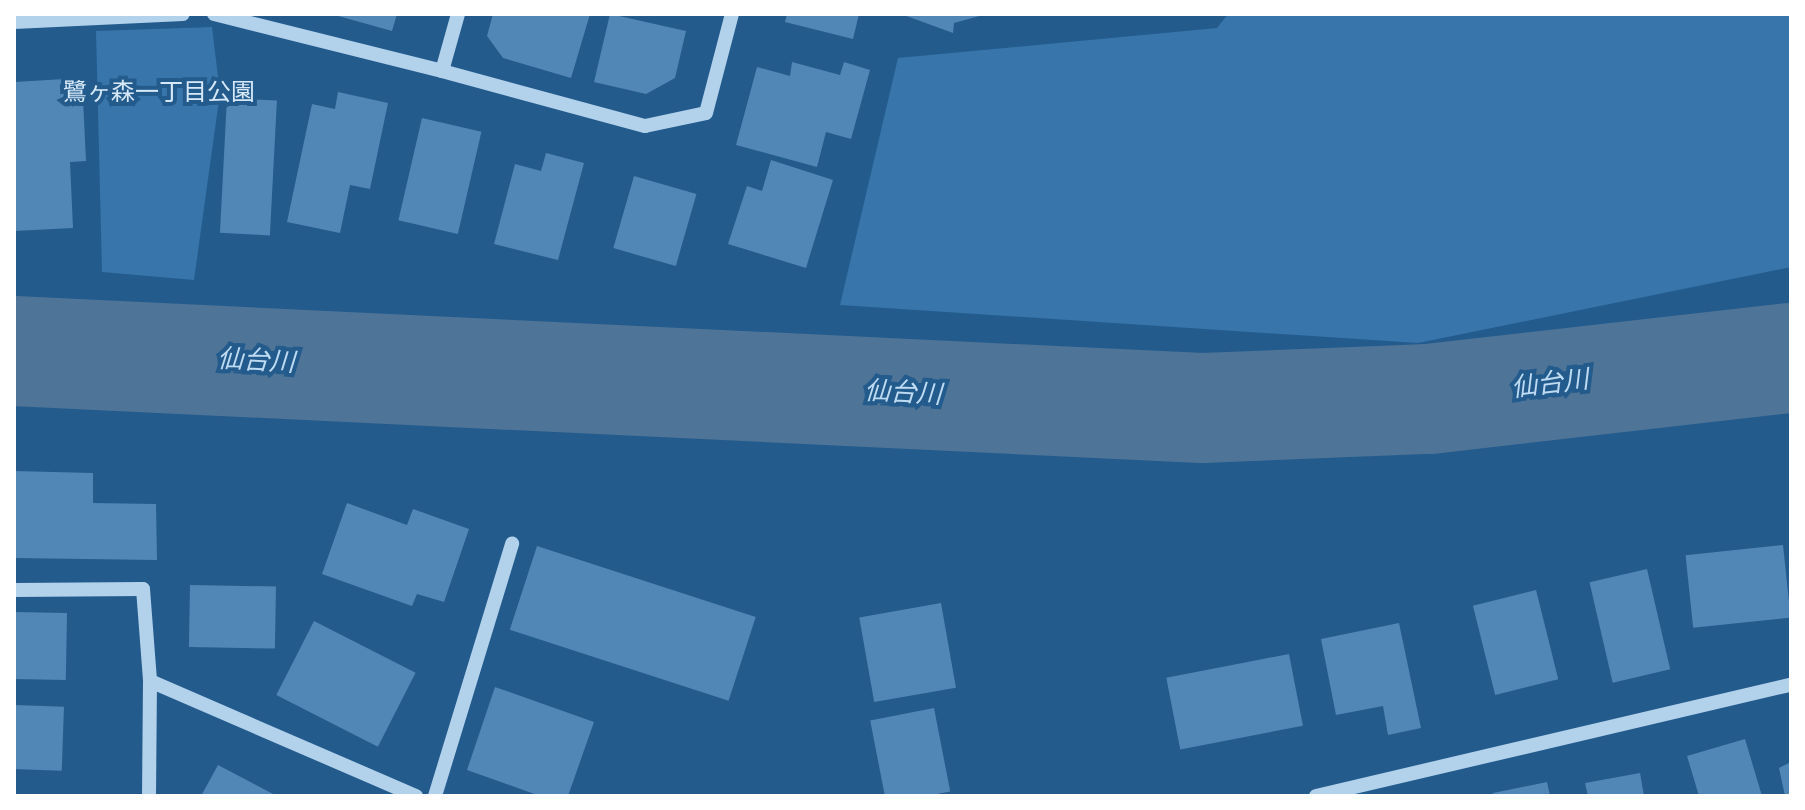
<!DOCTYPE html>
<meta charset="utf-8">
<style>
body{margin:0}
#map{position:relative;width:1805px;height:810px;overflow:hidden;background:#235b8d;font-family:"Sofia Sans Condensed","Noto Sans JP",sans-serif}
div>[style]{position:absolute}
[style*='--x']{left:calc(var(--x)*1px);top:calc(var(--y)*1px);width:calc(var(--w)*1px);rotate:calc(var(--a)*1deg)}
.green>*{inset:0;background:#3775aa}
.river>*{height:110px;margin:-55px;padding:0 55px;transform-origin:55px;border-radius:55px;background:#4e7497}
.building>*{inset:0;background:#5087b6;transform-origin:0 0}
.minor>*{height:14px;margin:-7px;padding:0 7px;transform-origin:7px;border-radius:7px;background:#b2d1eb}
span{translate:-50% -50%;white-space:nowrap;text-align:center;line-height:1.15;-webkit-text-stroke:8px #235b8d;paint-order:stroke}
.park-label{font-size:24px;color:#d7e9f8}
.water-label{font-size:26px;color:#bedbf2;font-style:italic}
.frame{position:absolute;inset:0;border:16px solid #fff;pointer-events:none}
</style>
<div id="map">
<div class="green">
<i style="clip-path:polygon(1228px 14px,1791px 14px,1791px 267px,1418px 343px,840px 305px,898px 58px,1217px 28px)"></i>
<i style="clip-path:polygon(212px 27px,220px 93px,194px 280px,102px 272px,96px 31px)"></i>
</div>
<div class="river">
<i style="--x:14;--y:351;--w:1189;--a:2.75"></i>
<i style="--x:1202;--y:408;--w:227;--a:-2.3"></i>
<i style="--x:1429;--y:399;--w:364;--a:-6.5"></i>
</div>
<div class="building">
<i style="clip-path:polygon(331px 14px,397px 14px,392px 31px)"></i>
<i style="clip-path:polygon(493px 14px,590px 14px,571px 78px,503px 58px,487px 36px)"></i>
<i style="clip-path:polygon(610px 14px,686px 31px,675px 78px,646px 94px,594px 82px)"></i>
<i style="clip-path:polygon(787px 14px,859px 14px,853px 39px,785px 22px)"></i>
<i style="clip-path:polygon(901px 14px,983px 14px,983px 15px,954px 23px,953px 33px)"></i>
<i style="clip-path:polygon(792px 62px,840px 75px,844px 62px,870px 70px,851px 139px,826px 132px,817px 167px,736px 145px,757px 67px,790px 76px)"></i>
<i style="clip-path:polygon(82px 78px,86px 161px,70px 162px,73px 228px,14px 231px,14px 82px)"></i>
<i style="clip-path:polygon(338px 92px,388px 103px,370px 189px,350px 185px,340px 233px,287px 222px,312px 104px,335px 109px)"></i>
<i style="left:227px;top:98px;width:50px;height:135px;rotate:3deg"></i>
<i style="left:422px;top:118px;width:61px;height:105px;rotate:13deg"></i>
<i style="clip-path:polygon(546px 153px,584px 163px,558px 260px,494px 244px,515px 164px,541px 171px)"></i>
<i style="clip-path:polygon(771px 160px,833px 180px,806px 268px,728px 244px,747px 186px,762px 191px)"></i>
<i style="left:634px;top:176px;width:65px;height:75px;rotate:16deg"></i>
<i style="clip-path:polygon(14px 471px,93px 473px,93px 503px,156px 504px,157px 560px,14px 558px)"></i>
<i style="clip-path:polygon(347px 503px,407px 525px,413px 509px,469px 529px,444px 602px,417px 594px,412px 606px,322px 574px)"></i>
<i style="left:1783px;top:545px;width:73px;height:98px;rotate:84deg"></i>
<i style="left:537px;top:546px;width:230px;height:88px;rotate:18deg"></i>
<i style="left:1647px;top:569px;width:103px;height:59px;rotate:77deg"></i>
<i style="left:190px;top:585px;width:86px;height:62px;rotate:1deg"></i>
<i style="left:1536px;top:590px;width:92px;height:65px;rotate:76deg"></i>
<i style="left:941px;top:603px;width:86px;height:83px;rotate:80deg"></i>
<i style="left:14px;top:612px;width:53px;height:67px;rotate:1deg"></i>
<i style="left:314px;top:621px;width:114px;height:83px;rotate:27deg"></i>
<i style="clip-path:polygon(1399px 623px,1421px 728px,1388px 735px,1383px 706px,1336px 715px,1321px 639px)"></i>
<i style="left:1289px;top:654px;width:73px;height:125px;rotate:79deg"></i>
<i style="clip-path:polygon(495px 687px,594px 722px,568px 796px,540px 796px,467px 770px)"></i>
<i style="left:14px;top:705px;width:50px;height:64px;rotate:2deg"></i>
<i style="left:934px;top:708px;width:85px;height:65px;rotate:79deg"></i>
<i style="clip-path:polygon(1745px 739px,1762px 796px,1699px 796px,1687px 756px)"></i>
<i style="clip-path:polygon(1791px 762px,1791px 796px,1785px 796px,1779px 768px)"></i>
<i style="clip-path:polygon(218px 765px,277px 796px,201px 796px)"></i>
<i style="clip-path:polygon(1640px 773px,1644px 796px,1588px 796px,1585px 783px)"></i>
<i style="clip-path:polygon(1547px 782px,1550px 796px,1494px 796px,1493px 793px)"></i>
</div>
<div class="minor">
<i style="--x:214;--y:14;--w:235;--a:14"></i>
<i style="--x:458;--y:14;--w:59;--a:105.7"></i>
<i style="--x:442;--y:71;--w:210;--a:15.2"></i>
<i style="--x:645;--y:126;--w:62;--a:-12"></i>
<i style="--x:706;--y:113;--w:102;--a:-75.3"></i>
<i style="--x:14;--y:22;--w:169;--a:-2.7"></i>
<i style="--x:14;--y:590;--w:129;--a:-0.4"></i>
<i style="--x:143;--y:589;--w:92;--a:85.6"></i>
<i style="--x:149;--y:796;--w:115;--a:-89.5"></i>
<i style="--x:150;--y:681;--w:290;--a:23.4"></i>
<i style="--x:435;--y:796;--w:264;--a:-73"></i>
<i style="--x:1316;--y:796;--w:488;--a:-13.2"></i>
</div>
<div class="park-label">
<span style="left:159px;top:93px">鷺ヶ森一丁目公園</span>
</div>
<div class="water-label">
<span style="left:256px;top:362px;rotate:3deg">仙台川</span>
<span style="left:1550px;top:385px;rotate:-7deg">仙台川</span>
<span style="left:903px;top:394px;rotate:3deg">仙台川</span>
</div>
<div class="frame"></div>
</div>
